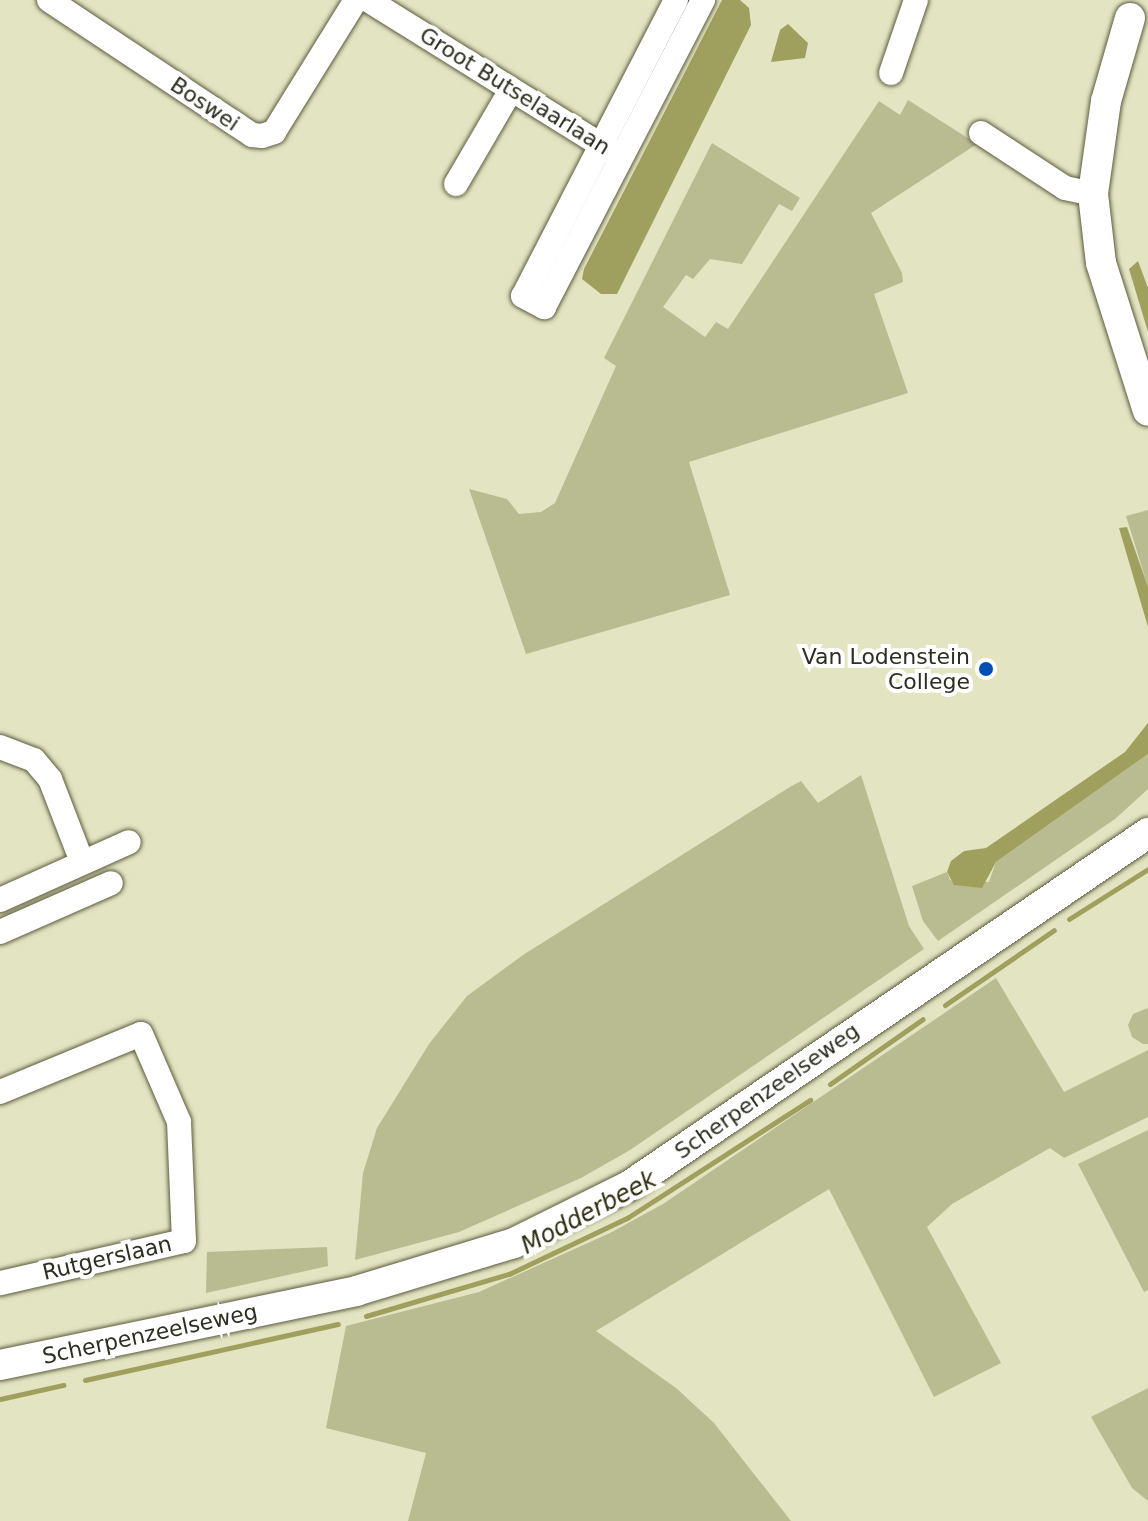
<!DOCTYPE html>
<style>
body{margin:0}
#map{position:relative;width:1148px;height:1521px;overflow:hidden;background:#e3e4c2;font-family:"DejaVu Sans",sans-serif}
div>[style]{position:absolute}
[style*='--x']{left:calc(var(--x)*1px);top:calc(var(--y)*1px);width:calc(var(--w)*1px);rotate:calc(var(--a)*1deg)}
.green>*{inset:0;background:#b9bb91}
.water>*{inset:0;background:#9fa05d}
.stream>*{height:5px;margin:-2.5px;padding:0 2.5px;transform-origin:2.5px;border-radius:2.5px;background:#9fa05d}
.roads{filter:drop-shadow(0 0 2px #5c5c3f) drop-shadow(0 0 2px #5c5c3f)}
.minor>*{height:24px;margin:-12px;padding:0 12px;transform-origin:12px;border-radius:12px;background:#fff}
.major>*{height:30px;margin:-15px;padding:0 15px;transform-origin:15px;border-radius:15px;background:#fff}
.dots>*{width:22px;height:22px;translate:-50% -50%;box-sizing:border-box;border:4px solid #fff;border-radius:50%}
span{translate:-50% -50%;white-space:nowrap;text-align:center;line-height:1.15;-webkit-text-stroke:8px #fff;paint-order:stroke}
.street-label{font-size:22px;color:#2d2d21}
.poi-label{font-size:22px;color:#2d2d21}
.right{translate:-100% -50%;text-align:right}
.water-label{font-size:24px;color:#2e2e10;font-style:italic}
</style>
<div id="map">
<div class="green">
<i style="clip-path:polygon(908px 100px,977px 144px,871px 213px,902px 273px,903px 282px,874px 294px,908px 393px,689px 462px,730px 595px,526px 654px,469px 489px,507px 499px,519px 514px,541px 512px,555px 503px,616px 366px,604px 358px,712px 143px,800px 198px,792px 211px,779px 204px,742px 264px,710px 259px,693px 279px,686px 275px,663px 307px,705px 337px,716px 322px,728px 329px,879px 101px,900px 115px)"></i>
<i style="clip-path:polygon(1148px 510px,1148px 587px,1126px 516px)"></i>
<i style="clip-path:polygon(1148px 754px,1148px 789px,1115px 819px,938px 941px,923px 921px,912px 886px,947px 872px,950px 880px,989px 882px,996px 862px)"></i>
<i style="clip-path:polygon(861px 775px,909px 926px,924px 949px,630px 1150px,581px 1178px,459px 1232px,355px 1260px,363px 1173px,377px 1128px,429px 1044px,467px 996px,523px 955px,790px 787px,801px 781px,818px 803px)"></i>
<i style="clip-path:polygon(996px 978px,1064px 1092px,1148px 1050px,1148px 1117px,1064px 1158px,1050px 1148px,952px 1204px,927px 1227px,1001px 1363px,934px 1397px,829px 1189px,596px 1331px,676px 1388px,714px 1423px,791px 1521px,408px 1521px,426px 1453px,326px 1428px,346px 1326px,479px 1292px,610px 1233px,663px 1204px)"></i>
<i style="clip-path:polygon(1148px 1008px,1148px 1044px,1143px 1044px,1132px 1037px,1128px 1025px,1133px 1014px)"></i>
<i style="clip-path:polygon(1148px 1130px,1148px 1290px,1144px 1292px,1078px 1164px)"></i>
<i style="clip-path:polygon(327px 1247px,328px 1266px,206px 1293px,207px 1252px)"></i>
<i style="clip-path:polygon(1148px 1388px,1148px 1501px,1132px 1488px,1091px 1417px)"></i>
</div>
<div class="water">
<i style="clip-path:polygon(722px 0,740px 0,749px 8px,751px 25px,617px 294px,601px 294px,582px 279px,584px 269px)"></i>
<i style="clip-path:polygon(788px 24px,808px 43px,805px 58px,771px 62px,780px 30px)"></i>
<i style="clip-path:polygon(1138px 261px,1148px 288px,1148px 332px,1129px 269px)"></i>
<i style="clip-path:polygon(1127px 527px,1148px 587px,1148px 627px,1119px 528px)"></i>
<i style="clip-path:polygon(1148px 723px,1148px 754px,996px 862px,982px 888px,954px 885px,947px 872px,951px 861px,964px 851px,986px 848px,1125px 752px)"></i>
</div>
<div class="stream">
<i style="--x:1069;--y:919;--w:93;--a:-32.3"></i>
<i style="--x:945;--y:1005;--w:132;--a:-34.5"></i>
<i style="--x:830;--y:1084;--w:113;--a:-35"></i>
<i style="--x:366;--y:1316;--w:149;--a:-16.4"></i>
<i style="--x:509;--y:1274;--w:131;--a:-25.4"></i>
<i style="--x:627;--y:1218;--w:218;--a:-32.8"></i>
<i style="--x:85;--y:1380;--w:259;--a:-12.5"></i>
<i style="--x:0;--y:1399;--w:65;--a:-12.5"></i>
</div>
<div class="roads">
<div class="minor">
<i style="--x:49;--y:0;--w:244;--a:33.6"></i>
<i style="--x:252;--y:135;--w:10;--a:6"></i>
<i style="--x:262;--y:136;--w:13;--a:-18"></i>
<i style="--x:274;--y:132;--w:155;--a:-58.2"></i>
<i style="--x:368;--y:0;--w:290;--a:31.9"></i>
<i style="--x:676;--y:0;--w:333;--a:117.3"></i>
<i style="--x:523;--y:296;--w:24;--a:28"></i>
<i style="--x:544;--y:307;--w:346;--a:-62.6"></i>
<i style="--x:891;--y:73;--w:77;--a:-71.1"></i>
<i style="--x:981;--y:133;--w:100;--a:33.2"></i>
<i style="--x:1065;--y:188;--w:29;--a:12"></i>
<i style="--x:456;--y:184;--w:109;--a:-59.7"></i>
<i style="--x:0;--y:747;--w:36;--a:21"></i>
<i style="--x:34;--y:760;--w:25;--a:50"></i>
<i style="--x:50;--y:779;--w:89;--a:68.9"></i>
<i style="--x:0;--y:900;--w:141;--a:-24.2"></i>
<i style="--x:0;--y:932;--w:121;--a:-23.8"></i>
<i style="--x:0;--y:1092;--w:152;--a:-22.4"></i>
<i style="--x:141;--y:1034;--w:96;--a:66.6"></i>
<i style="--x:179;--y:1122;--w:119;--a:87.6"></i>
<i style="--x:184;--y:1241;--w:189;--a:167.1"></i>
</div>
<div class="major">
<i style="--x:1130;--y:18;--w:86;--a:106.1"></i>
<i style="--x:1106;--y:101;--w:94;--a:98"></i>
<i style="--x:1093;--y:194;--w:69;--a:83.4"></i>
<i style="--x:1101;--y:263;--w:155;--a:72.4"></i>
<i style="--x:0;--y:1365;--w:364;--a:-11.7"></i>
<i style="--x:356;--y:1291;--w:165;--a:-16.9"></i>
<i style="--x:514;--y:1243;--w:128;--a:-26.4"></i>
<i style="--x:629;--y:1186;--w:628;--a:-34.22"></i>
</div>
</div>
<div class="dots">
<i style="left:986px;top:669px;background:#004eb8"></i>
</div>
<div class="street-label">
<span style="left:515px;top:91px;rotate:32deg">Groot Butselaarlaan</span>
<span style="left:205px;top:104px;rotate:34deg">Boswei</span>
<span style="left:767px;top:1091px;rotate:-35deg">Scherpenzeelseweg</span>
<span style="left:107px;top:1258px;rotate:-13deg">Rutgerslaan</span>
<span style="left:150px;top:1334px;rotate:-12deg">Scherpenzeelseweg</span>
</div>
<div class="poi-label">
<span class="right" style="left:970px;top:669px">Van Lodenstein<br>College</span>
</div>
<div class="water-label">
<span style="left:589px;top:1213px;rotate:-28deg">Modderbeek</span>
</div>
</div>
